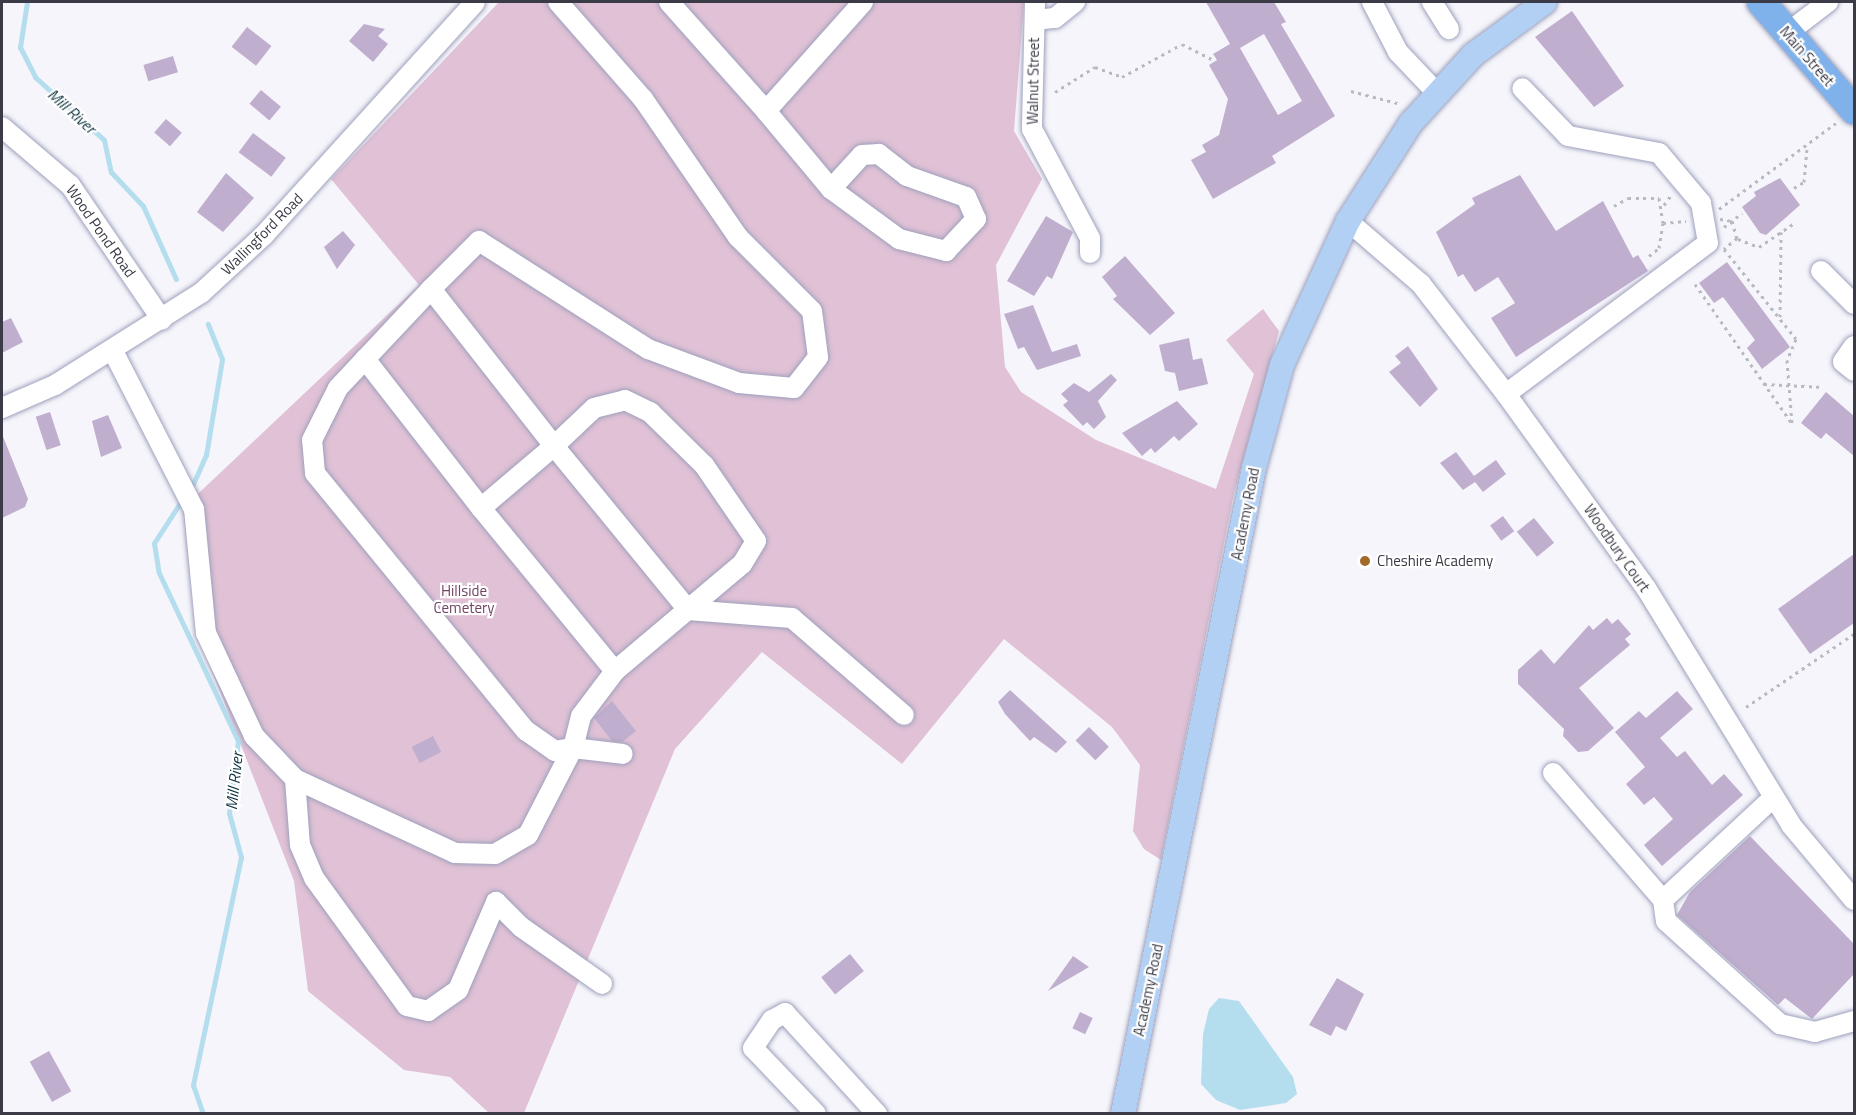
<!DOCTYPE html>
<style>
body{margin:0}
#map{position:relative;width:1856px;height:1115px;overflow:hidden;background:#f5f5fb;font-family:"Titillium Web",sans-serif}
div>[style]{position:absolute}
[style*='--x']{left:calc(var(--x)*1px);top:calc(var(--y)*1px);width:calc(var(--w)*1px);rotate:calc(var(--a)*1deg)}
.green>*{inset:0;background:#e0c1d5}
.water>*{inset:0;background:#b4deee}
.stream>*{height:5px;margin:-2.5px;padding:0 2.5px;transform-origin:2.5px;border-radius:2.5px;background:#b4deee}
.building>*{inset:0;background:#c0aece;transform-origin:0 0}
.path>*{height:3px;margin-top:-1.5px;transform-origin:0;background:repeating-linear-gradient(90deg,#b9bac1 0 3px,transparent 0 7.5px)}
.roads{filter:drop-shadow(0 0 2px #9ea0bc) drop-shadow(0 0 2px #9ea0bc)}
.minor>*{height:20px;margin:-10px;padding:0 10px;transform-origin:10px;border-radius:10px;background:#fff}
.major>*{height:24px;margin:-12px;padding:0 12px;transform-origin:12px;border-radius:12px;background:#b2d0f3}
.highway>*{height:28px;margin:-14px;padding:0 14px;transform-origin:14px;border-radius:14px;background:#7fb1eb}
.dots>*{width:16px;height:16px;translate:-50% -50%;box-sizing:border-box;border:3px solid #fff;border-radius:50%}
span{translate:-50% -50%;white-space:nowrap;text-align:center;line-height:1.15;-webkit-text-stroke:4.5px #fff;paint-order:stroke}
.street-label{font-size:15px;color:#3a3b47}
.poi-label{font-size:15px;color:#3a3b47}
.left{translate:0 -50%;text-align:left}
.park-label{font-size:15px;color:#724464}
.water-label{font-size:16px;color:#0d3340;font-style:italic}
.frame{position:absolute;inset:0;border:3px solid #3a3b47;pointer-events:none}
</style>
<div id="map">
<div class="green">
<i style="clip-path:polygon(499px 2px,1024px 2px,1014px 131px,1042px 179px,996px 265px,1005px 367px,1021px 392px,1096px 440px,1216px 489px,1254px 374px,1226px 340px,1263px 309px,1279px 331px,1234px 493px,1161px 860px,1144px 849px,1133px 831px,1140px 765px,1112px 727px,1004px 639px,902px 764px,762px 652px,675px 749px,524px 1113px,489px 1113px,450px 1077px,404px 1070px,308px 991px,294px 881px,196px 630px,183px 508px,419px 285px,331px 179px)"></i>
</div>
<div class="water">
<i style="clip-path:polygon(1219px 998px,1239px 1001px,1293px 1077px,1297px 1094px,1286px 1103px,1240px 1110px,1216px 1100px,1201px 1084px,1203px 1034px,1209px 1009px)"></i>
</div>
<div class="stream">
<i style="--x:27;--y:2;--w:46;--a:98.8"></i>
<i style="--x:20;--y:47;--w:34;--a:63"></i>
<i style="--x:35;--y:77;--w:93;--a:42.4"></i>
<i style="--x:104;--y:140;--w:33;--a:78"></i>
<i style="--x:111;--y:172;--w:47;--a:46.7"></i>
<i style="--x:143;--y:206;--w:80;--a:65.7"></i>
<i style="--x:193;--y:484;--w:32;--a:-66"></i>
<i style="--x:206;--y:455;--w:97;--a:-80.5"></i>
<i style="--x:222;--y:359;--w:38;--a:-112"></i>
<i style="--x:180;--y:503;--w:48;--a:123"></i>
<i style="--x:154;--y:543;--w:30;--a:81"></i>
<i style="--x:159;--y:573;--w:186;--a:64.8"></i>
<i style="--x:238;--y:741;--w:73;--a:97.1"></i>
<i style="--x:229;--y:813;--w:46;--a:74.7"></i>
<i style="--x:241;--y:857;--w:233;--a:101.9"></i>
<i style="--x:193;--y:1085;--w:31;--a:71"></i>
</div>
<div class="building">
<i style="clip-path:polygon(evenodd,1206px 2px,1274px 2px,1286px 22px,1281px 24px,1335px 116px,1272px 156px,1276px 163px,1213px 199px,1191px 160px,1206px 152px,1202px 145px,1219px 135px,1228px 99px,1209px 65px,1217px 60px,1213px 54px,1230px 44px,1206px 2px,1264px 34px,1302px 101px,1278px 115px,1240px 48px,1264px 34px)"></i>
<i style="clip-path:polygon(1572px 11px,1624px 86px,1594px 107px,1535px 37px)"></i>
<i style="clip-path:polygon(364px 24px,385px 29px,378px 36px,388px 44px,373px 62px,349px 41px)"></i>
<i style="left:247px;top:27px;width:31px;height:25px;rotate:38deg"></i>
<i style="left:173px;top:56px;width:17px;height:31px;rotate:73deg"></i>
<i style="left:261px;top:90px;width:26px;height:18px;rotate:40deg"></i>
<i style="left:166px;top:119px;width:21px;height:18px;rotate:41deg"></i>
<i style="left:253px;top:133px;width:41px;height:24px;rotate:37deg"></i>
<i style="clip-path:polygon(226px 173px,254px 198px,223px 232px,197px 212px)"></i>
<i style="clip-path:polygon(1520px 175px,1556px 231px,1603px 201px,1633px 258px,1638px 255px,1648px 271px,1516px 357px,1491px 318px,1515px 303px,1498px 277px,1475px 292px,1463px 274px,1458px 277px,1436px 232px,1475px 204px,1472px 198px)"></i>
<i style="clip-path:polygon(1780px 178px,1800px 205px,1766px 235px,1760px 233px,1742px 207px,1756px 196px,1754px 192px)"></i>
<i style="clip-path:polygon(1046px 216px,1073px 232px,1052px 279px,1047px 276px,1034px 296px,1007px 281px)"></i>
<i style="clip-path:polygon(343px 231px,355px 245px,337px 269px,324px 247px)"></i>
<i style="clip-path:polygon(1125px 256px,1175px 313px,1150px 335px,1113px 299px,1117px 296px,1102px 277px)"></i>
<i style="clip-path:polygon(1727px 262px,1790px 347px,1762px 369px,1747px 348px,1755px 340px,1723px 297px,1714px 303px,1699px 283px)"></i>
<i style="clip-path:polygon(1033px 305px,1052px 352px,1077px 344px,1081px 356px,1037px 370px,1024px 347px,1018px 349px,1004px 314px)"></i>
<i style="clip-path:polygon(11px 318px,23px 342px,2px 353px,2px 322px)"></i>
<i style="clip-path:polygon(1189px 338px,1193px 360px,1202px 358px,1208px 384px,1179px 391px,1175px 373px,1165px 371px,1159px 345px)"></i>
<i style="clip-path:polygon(1408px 346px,1438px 389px,1420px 407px,1389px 372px,1401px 363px,1395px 356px)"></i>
<i style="clip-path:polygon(1111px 374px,1117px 380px,1098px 401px,1106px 417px,1094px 429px,1087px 422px,1083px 426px,1063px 405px,1068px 401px,1061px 394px,1074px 383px,1089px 392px)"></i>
<i style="clip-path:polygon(1826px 392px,1854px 416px,1854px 456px,1826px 433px,1821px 439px,1801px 423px)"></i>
<i style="clip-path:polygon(1177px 401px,1198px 424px,1179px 441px,1174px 436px,1155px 453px,1151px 448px,1142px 456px,1122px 433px)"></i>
<i style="left:50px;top:412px;width:35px;height:15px;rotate:72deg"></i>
<i style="clip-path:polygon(108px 415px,122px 448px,101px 457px,92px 421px)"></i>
<i style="clip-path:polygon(2px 434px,28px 499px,25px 507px,2px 518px)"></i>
<i style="clip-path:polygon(1456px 452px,1474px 476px,1496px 460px,1506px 474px,1483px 492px,1475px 482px,1463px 490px,1440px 463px)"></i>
<i style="left:1503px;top:516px;width:19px;height:16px;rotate:54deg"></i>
<i style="left:1534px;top:518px;width:32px;height:22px;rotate:51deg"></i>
<i style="clip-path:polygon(1854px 554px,1854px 623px,1810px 654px,1778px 609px)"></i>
<i style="clip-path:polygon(1607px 618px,1612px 624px,1618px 619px,1631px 634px,1625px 639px,1630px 645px,1579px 688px,1614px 728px,1588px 751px,1578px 752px,1563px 736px,1564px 729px,1518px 684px,1518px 670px,1541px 649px,1554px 664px,1589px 625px,1593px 630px)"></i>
<i style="clip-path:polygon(1010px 690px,1067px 742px,1056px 753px,1034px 737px,1030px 741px,1005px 714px,998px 702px)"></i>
<i style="clip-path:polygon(1677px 691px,1693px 709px,1660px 738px,1677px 757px,1685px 751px,1712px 785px,1724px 774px,1743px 795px,1662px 866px,1644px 845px,1673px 819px,1654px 797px,1644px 805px,1626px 784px,1645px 767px,1615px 732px,1639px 711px,1646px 718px)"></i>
<i style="clip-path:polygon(612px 701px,636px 731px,622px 742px,612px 741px,594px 718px)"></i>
<i style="left:1089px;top:727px;width:28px;height:19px;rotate:45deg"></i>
<i style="left:433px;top:736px;width:18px;height:24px;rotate:63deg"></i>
<i style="clip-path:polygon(1750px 836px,1854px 944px,1854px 974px,1812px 1019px,1785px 998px,1778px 1005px,1677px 915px,1690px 892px)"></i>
<i style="left:850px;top:954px;width:22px;height:37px;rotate:51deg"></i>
<i style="clip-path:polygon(1073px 956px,1089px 967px,1048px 991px)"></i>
<i style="clip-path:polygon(1337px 978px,1364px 994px,1346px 1031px,1336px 1026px,1331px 1036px,1309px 1025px)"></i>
<i style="left:1080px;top:1012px;width:14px;height:18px;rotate:25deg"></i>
<i style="left:49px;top:1051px;width:46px;height:22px;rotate:61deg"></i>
</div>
<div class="path">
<i style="--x:1351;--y:91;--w:52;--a:14.6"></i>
<i style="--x:1055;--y:92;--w:47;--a:-32"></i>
<i style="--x:1095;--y:67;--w:29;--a:20"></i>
<i style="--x:1122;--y:77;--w:68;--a:-28.8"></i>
<i style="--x:1182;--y:44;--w:35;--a:27"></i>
<i style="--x:1794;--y:188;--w:12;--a:-31"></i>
<i style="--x:1804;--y:182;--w:37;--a:-85"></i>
<i style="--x:1664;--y:205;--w:14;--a:-54"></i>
<i style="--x:1614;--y:206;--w:16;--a:-30"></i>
<i style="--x:1628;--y:198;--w:31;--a:0"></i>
<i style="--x:1659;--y:198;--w:25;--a:81"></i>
<i style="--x:1663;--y:223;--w:23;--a:-5"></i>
<i style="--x:1719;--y:209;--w:145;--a:-36.3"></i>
<i style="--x:1720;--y:219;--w:12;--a:9"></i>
<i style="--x:1732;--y:221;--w:18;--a:74"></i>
<i style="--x:1737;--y:238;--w:17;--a:140"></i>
<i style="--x:1724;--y:249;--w:115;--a:51.3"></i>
<i style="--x:1796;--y:339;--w:23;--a:113"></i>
<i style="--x:1787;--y:360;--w:64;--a:85.5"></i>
<i style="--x:1724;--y:227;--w:23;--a:-38"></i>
<i style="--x:1738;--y:239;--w:22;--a:21"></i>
<i style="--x:1759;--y:247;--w:41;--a:-34.1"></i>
<i style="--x:1649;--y:256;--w:13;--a:-39"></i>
<i style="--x:1659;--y:248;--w:25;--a:-81"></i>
<i style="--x:1695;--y:284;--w:168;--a:55.2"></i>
<i style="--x:1780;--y:317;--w:85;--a:-89.3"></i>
<i style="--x:1764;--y:384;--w:60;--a:2.9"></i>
<i style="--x:1746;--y:707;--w:130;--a:-34.1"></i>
</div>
<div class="roads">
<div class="minor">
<i style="--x:669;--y:2;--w:146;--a:48.3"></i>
<i style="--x:766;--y:111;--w:146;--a:-48.3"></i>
<i style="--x:1035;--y:2;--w:127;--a:91.4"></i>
<i style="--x:1032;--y:129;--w:123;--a:62"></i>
<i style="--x:1090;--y:238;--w:15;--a:90"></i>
<i style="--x:1372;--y:2;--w:56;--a:62.5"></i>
<i style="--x:1398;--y:52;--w:55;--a:46.5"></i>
<i style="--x:1432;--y:2;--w:32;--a:58"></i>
<i style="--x:1035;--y:20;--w:20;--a:-6"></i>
<i style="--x:1055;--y:18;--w:26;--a:-39"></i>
<i style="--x:1786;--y:34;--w:53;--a:-37.3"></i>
<i style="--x:766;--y:111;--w:102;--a:50.2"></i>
<i style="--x:831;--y:189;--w:84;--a:36.3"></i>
<i style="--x:899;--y:239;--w:49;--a:14.3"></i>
<i style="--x:946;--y:251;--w:44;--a:-46.8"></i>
<i style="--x:976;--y:219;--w:24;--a:-114"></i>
<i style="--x:966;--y:197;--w:63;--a:-160.4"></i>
<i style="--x:907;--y:176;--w:36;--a:-142"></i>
<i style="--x:879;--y:154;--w:17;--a:177"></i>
<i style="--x:862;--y:155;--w:46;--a:132.4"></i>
<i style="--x:2;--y:127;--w:89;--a:40.5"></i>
<i style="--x:70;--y:185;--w:163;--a:55.7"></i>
<i style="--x:1348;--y:221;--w:96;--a:40.8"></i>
<i style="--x:1421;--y:284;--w:139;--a:52.3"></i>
<i style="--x:1506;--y:394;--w:239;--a:54.2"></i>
<i style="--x:1646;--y:588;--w:278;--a:58.5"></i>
<i style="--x:1791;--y:825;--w:98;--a:50"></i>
<i style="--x:1821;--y:271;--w:47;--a:45"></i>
<i style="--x:431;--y:289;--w:199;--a:51.9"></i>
<i style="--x:554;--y:446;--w:55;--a:-43.5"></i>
<i style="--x:594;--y:408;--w:32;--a:-14"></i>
<i style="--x:625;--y:400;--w:28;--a:26"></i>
<i style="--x:650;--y:412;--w:76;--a:44.5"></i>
<i style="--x:704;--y:465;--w:92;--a:55.6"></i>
<i style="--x:756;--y:541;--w:27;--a:121"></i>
<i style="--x:742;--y:564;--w:166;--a:139.9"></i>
<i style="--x:615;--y:671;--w:56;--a:127.1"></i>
<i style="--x:581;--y:716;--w:33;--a:104"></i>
<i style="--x:573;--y:748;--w:18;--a:171"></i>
<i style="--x:555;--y:751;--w:35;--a:-145"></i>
<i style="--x:526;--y:731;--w:333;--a:-129.3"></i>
<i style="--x:315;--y:473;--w:33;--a:-95"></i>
<i style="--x:312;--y:440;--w:58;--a:-63.4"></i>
<i style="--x:338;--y:388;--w:136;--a:-46.8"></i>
<i style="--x:431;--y:289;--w:68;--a:-45"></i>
<i style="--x:479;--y:241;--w:201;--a:32.6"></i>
<i style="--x:648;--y:349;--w:97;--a:20.5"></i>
<i style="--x:739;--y:383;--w:55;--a:5.2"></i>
<i style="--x:794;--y:388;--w:39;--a:-52"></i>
<i style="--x:818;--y:357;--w:46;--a:-97.4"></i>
<i style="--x:812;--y:311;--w:105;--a:-135"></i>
<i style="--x:738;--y:237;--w:168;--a:-124.5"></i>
<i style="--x:643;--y:99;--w:129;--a:-131.2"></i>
<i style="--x:1854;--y:346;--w:19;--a:125"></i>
<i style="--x:1843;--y:362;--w:14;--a:39"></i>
<i style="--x:113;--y:351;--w:178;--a:62.9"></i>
<i style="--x:194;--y:509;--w:125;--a:84.5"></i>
<i style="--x:206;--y:633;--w:114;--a:65"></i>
<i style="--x:254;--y:736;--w:59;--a:46.4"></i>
<i style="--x:295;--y:779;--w:176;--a:24.8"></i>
<i style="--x:455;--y:853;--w:40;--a:1.4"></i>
<i style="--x:495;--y:854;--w:38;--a:-30"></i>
<i style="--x:528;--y:835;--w:98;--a:-62.7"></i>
<i style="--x:573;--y:748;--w:50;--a:6.8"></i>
<i style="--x:365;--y:359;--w:189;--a:52.1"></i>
<i style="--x:481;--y:508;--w:96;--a:-40.3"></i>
<i style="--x:554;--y:446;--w:212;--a:50.7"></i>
<i style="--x:688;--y:610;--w:104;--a:4.4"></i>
<i style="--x:792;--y:618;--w:148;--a:40.9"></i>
<i style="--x:1506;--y:394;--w:252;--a:-36.8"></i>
<i style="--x:1708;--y:243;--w:41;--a:-99.9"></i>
<i style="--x:1701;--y:203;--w:65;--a:-130"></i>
<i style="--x:1659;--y:153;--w:93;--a:-169.4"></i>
<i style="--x:1568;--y:136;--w:66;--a:-133.8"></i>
<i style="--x:2;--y:408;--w:58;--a:-23.5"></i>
<i style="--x:55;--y:385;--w:173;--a:-32.2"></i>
<i style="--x:201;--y:293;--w:86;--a:-42.6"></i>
<i style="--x:264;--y:235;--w:314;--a:-47.8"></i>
<i style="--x:481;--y:508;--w:211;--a:50.6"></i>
<i style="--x:1553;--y:773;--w:168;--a:49.1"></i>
<i style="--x:1663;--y:900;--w:151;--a:-42.9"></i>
<i style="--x:295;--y:779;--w:66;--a:85.7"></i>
<i style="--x:300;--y:845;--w:36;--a:67"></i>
<i style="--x:314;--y:878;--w:158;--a:54"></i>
<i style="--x:407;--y:1006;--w:22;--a:13"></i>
<i style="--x:428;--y:1011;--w:37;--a:-35"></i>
<i style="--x:458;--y:990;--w:96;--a:-66.6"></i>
<i style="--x:496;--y:902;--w:35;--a:45"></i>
<i style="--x:521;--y:927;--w:99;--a:35.1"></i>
<i style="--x:1663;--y:900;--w:21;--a:82"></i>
<i style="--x:1666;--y:921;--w:154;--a:42.1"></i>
<i style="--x:1780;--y:1024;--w:36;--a:13"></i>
<i style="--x:1815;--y:1032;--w:41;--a:-15.8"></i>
<i style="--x:816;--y:1114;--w:91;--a:-133.7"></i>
<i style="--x:753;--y:1048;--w:34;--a:-56"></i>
<i style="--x:772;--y:1020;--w:15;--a:-28"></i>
<i style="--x:785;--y:1013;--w:137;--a:47.7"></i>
</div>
<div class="major">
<i style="--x:1123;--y:1114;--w:659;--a:-78.54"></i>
<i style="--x:1254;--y:468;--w:107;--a:-74.8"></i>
<i style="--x:1282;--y:365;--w:158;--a:-65.4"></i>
<i style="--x:1348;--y:221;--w:117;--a:-57.3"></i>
<i style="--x:1411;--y:123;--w:92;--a:-47.6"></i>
<i style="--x:1473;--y:55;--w:89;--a:-36.4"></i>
</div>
<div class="highway">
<i style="--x:1761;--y:2;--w:143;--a:49.3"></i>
</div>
</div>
<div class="dots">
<i style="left:1365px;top:561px;background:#a36929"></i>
</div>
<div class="street-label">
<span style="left:1807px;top:56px;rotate:49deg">Main Street</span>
<span style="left:1033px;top:81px;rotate:-89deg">Walnut Street</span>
<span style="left:101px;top:231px;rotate:55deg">Wood Pond Road</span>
<span style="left:262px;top:234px;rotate:-45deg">Wallingford Road</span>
<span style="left:1245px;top:514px;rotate:-79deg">Academy Road</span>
<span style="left:1617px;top:548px;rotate:55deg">Woodbury Court</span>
<span style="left:1148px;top:990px;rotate:-78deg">Academy Road</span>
</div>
<div class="poi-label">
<span class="left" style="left:1377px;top:561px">Cheshire Academy</span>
</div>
<div class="park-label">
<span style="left:464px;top:599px">Hillside<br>Cemetery</span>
</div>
<div class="water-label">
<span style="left:72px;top:111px;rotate:42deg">Mill River</span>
<span style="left:234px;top:781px;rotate:-84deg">Mill River</span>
</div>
<div class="frame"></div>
</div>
